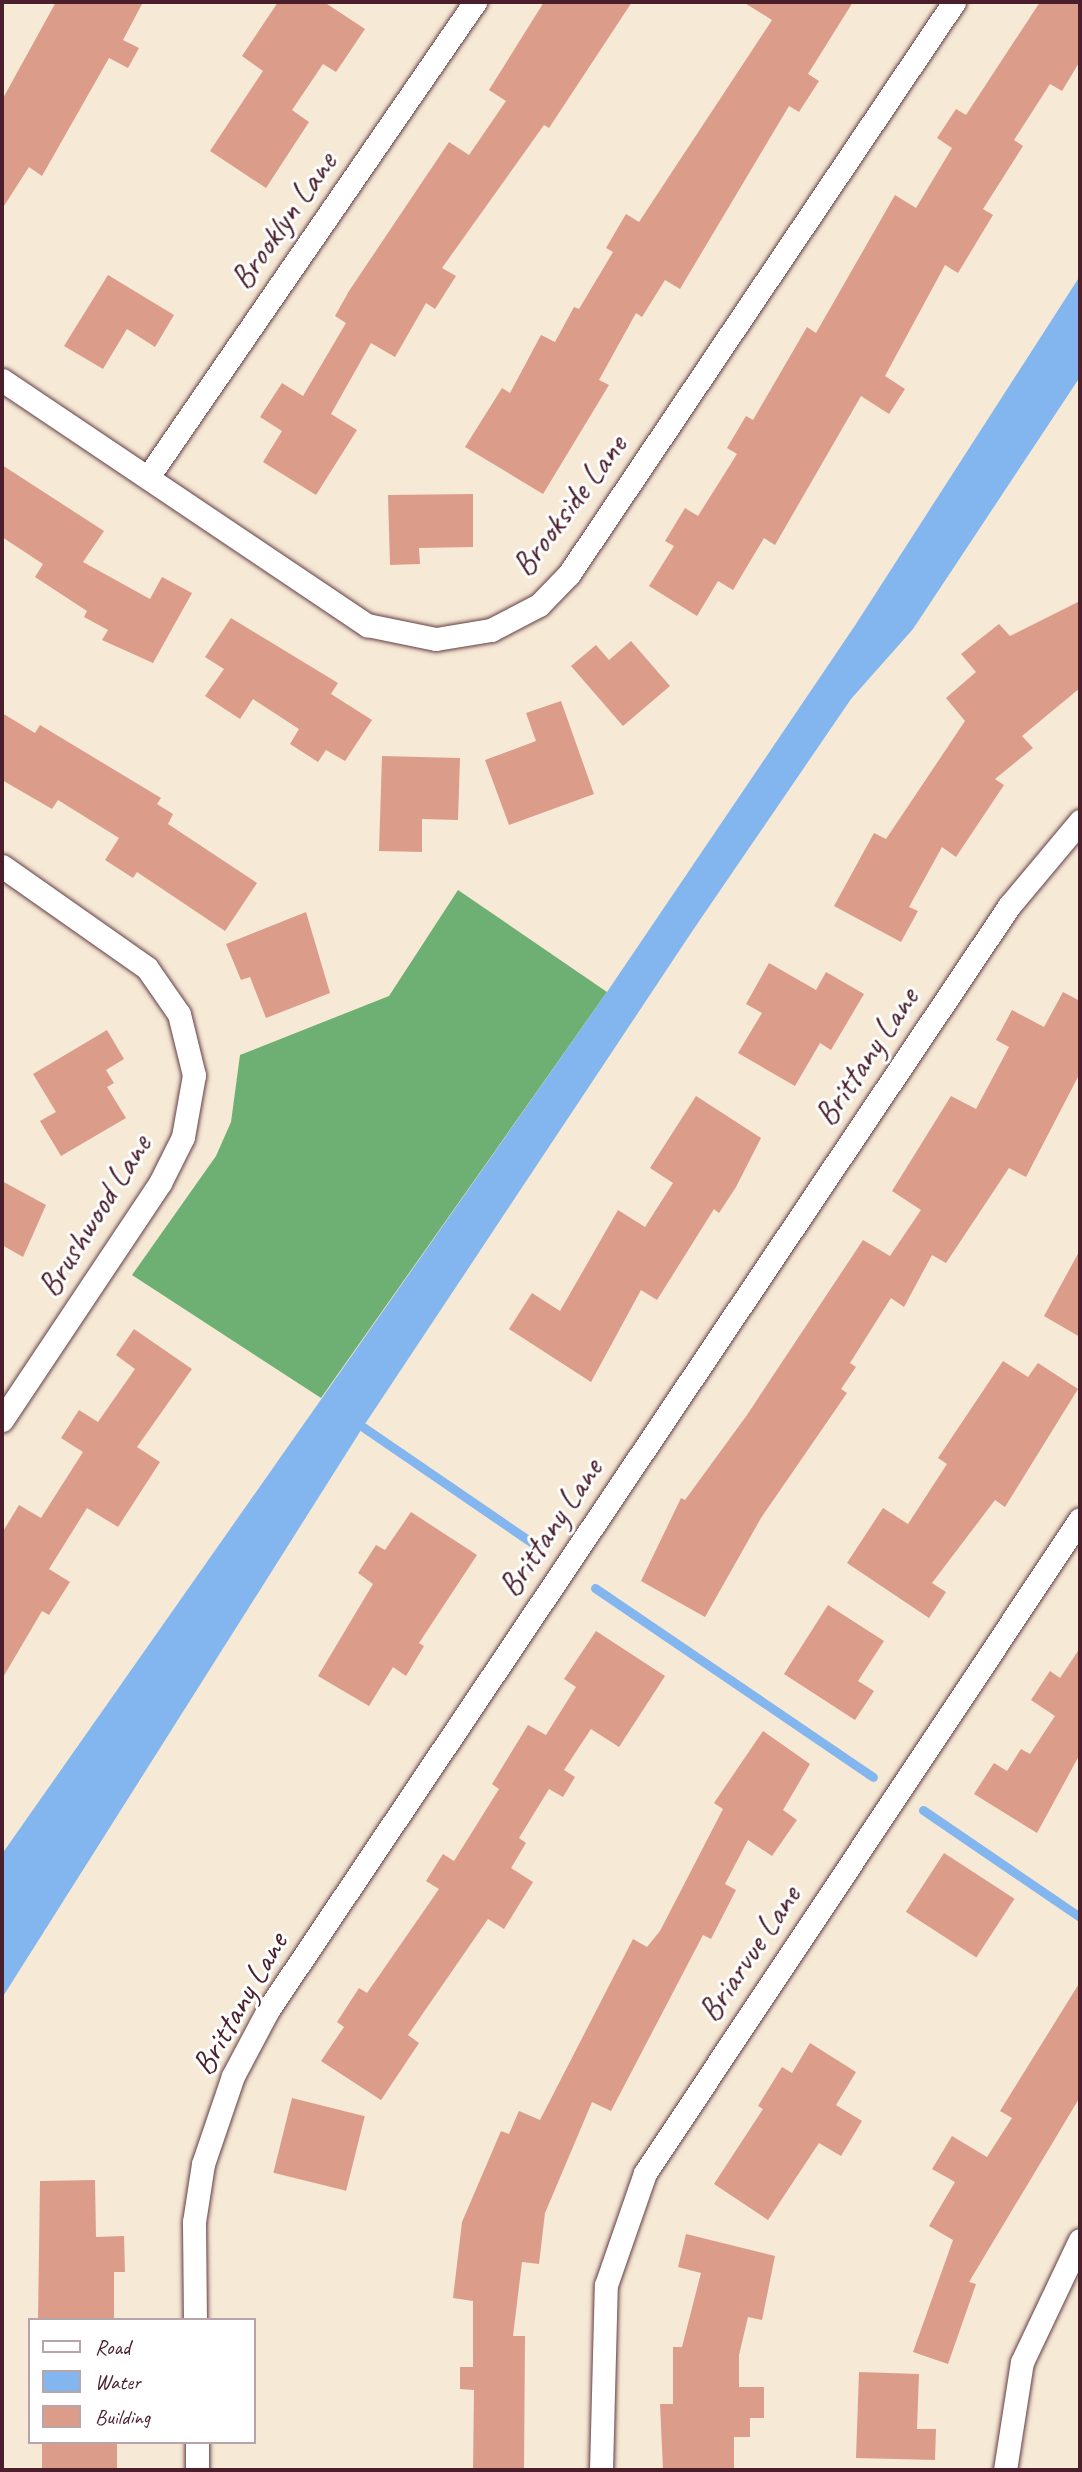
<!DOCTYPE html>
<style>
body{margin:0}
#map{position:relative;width:1082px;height:2472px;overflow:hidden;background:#f6e9d5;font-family:Caveat,sans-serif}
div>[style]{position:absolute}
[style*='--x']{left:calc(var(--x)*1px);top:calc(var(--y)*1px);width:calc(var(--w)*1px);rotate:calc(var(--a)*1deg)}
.forest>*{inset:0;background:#6eb074}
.water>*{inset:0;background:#83b5ef}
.stream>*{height:9px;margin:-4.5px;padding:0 4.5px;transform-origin:4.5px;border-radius:4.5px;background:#83b5ef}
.building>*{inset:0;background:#db9d8a;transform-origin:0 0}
.roads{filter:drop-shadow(0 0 2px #643d44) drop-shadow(0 0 2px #643d44)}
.minor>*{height:23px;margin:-11.5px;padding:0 11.5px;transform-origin:11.5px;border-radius:11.5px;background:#fff}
span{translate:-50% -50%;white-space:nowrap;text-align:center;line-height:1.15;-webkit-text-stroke:6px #fff;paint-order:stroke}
.street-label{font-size:33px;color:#4a1f2b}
.frame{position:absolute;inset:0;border:4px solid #4a1f2b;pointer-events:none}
.legend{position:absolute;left:28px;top:2318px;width:228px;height:126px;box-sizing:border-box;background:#fff;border:2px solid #b7a5aa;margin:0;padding:9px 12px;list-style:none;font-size:21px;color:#4a1f2b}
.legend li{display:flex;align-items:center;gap:14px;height:35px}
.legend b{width:35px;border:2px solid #b7a5aa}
</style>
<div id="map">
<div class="forest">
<i style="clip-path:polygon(458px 890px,607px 992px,321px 1398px,132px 1275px,216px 1156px,231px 1122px,240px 1055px,389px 996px)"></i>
</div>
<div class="water">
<i style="clip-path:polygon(1080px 276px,1080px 377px,913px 629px,851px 699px,691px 933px,363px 1427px,2px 1998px,2px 1854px,607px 992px,856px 624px)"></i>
</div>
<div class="stream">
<i style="--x:363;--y:1427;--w:212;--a:34.4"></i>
<i style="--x:595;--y:1588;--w:336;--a:34.2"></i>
<i style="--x:923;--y:1810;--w:190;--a:34.3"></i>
</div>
<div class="building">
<i style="clip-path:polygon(56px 2px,143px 2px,123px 40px,139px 48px,128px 68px,109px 58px,42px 176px,29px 167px,2px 209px,2px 100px)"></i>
<i style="clip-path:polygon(278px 2px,324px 2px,365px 29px,336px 72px,323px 64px,292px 110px,309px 122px,266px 188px,210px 151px,263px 71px,242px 56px)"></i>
<i style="clip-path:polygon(544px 2px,632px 2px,549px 128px,544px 125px,442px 268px,456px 276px,435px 309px,426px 303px,395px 357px,371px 343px,331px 414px,357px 430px,316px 495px,263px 462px,282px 431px,260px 417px,282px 383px,303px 396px,346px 323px,335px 316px,349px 291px,449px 142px,469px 155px,506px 101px,489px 90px)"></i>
<i style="clip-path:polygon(743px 2px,853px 2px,808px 74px,819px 81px,799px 112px,789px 106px,680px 289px,665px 280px,642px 317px,636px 313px,599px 380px,609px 385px,543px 494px,465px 447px,502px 388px,510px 393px,541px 335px,555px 342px,574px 307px,579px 309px,613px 252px,606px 248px,626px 214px,639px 222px,772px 20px)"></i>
<i style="clip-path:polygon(1040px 2px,1080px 2px,1080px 61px,1062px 91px,1050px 84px,1014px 140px,1023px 146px,983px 209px,993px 215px,958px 273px,945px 265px,885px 376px,905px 389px,889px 414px,861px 396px,775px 545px,764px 538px,733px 590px,718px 581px,697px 616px,649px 586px,674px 546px,665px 541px,685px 508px,698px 516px,737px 454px,727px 448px,746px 416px,753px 420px,807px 327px,816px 333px,895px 195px,916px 208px,952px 148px,937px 138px,956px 109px,966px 115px)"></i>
<i style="clip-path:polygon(108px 275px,174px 315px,155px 347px,127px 329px,103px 369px,64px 346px)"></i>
<i style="clip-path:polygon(2px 465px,104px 531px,83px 562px,150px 599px,162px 577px,192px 593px,153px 663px,102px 640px,108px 630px,84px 617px,87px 611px,35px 577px,43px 564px,2px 537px)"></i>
<i style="clip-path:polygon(473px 494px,473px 547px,419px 548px,420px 564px,390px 565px,388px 495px)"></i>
<i style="clip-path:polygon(1080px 601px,1080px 688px,1022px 736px,1033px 748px,995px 779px,1004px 785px,956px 857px,942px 847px,909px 907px,918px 911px,901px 942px,834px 906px,874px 833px,886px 839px,965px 721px,946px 698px,976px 672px,961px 654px,999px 624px,1010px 636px)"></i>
<i style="clip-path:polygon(231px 618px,338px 683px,331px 694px,372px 720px,345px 761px,326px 750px,318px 762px,290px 744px,299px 729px,253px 699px,240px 719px,205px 696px,224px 669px,205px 657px)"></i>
<i style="clip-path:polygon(631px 641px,670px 686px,623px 726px,571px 666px,596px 645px,609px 660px)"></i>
<i style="clip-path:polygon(561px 701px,594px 794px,509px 825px,485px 760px,536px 741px,526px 713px)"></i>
<i style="clip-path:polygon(2px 713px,35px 733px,40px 725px,161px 798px,157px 804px,173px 814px,168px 824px,257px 883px,225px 931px,137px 872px,133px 878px,105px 860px,119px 838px,58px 800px,52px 809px,2px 780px)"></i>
<i style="clip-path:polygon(382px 756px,460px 758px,458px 820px,422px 819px,422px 852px,379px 851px)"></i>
<i style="clip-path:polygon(306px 912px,330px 993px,266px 1018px,250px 977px,241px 980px,226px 944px)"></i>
<i style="clip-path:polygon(769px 963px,816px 990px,826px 972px,864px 994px,831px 1050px,820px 1043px,795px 1086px,738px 1053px,762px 1013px,746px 1004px)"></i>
<i style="clip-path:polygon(1063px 992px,1080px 1001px,1080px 1073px,1026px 1177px,1009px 1168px,946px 1263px,932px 1255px,904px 1307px,891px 1298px,850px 1363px,856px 1367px,841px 1389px,847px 1393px,761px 1518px,705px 1617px,641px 1581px,681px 1498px,685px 1500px,747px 1415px,863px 1240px,890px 1256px,921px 1210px,892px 1191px,951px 1096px,976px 1109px,1009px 1047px,996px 1040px,1012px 1010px,1044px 1027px)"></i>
<i style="clip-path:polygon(107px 1030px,124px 1059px,106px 1070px,114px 1083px,107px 1087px,126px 1118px,61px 1156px,40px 1121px,56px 1112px,33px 1074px)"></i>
<i style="clip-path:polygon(696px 1096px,761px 1138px,736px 1187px,719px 1213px,714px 1209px,657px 1300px,641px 1290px,591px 1382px,509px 1329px,532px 1293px,560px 1311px,618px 1210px,645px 1227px,673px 1183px,650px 1168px)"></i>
<i style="clip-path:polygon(2px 1181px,46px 1205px,23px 1257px,2px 1245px)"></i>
<i style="clip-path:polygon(1080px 1250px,1080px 1337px,1044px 1316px)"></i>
<i style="clip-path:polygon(134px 1329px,192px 1369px,137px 1447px,160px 1462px,118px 1527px,87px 1508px,49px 1569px,70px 1582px,49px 1615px,42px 1611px,2px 1679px,2px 1533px,19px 1505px,41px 1518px,83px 1452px,61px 1438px,79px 1410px,98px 1422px,135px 1369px,116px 1355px)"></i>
<i style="clip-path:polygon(1003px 1361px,1028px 1377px,1038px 1363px,1078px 1389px,1005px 1507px,995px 1500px,932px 1583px,946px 1592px,929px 1618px,847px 1563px,883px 1508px,908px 1524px,947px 1464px,938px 1458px)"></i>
<i style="clip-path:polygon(411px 1512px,477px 1555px,419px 1643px,424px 1646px,406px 1676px,393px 1667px,369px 1706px,318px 1676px,373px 1584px,358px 1573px,376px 1545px,385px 1550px)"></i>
<i style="clip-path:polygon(828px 1605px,884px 1641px,858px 1681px,874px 1691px,855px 1720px,784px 1674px)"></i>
<i style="clip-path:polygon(596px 1631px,665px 1676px,619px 1747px,591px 1729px,564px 1770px,575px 1777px,563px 1797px,549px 1789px,519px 1838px,526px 1843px,511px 1868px,533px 1882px,504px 1929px,488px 1919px,408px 2035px,419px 2043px,381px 2100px,321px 2061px,344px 2027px,337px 2022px,359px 1988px,367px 1993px,439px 1889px,426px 1881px,443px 1854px,454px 1861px,499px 1789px,492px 1784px,528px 1725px,546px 1735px,576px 1687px,564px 1679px)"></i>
<i style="clip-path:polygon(1080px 1648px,1080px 1754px,1037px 1833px,974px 1794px,994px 1763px,1007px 1771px,1021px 1749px,1030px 1754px,1055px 1716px,1031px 1700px,1050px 1671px,1060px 1678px)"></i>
<i style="clip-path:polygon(763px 1731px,810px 1764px,783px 1810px,797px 1820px,772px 1856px,748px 1840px,725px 1884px,736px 1890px,711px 1939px,703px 1935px,611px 2111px,592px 2102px,545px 2213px,539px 2264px,522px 2262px,513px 2336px,525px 2336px,524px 2470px,473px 2470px,474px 2390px,460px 2389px,460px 2367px,473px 2367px,473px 2301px,453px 2298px,462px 2222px,501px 2131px,509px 2134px,519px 2111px,540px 2120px,633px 1939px,647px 1947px,660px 1931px,723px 1809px,714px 1803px)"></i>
<i style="left:944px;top:1853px;width:84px;height:70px;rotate:33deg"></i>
<i style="clip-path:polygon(1080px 1982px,1080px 2097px,969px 2282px,976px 2284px,948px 2364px,913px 2352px,953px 2240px,929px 2226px,955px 2182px,932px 2169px,952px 2136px,987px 2157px,1012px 2118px,1000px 2111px)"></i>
<i style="clip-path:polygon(810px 2043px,856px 2072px,836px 2105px,862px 2121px,841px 2156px,819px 2143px,768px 2220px,714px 2184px,763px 2109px,758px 2106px,782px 2067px,792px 2073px)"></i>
<i style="left:292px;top:2098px;width:75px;height:77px;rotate:14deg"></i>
<i style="clip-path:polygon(95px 2180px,96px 2237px,124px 2236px,125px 2272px,114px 2272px,114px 2320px,38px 2320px,40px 2181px)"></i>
<i style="clip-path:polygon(686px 2234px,775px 2256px,762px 2320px,748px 2317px,739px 2355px,739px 2387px,764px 2387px,764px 2418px,750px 2418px,750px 2437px,734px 2437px,734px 2470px,663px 2470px,660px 2404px,673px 2404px,673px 2347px,682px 2347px,701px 2273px,678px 2267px)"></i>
<i style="clip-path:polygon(859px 2372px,919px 2374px,917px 2429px,936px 2429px,935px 2460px,856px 2458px)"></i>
<i style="left:42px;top:2442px;width:75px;height:28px"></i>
</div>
<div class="roads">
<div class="minor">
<i style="--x:2;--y:380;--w:440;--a:33.9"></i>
<i style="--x:367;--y:625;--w:70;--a:11.5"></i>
<i style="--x:436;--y:639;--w:56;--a:-9.3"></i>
<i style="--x:491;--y:630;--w:54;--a:-27.5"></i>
<i style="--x:539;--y:605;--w:43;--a:-45.9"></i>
<i style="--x:569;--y:574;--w:689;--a:-56.06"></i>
<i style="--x:148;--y:477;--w:577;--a:-55.46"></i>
<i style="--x:2;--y:866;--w:177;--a:35.1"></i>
<i style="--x:147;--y:968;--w:56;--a:55.2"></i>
<i style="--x:179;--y:1014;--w:63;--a:76.2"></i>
<i style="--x:194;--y:1075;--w:63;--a:100.1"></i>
<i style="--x:183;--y:1137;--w:51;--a:116.6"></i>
<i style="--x:160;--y:1183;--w:285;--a:123.7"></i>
<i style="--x:195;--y:2320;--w:98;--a:-90.6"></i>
<i style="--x:194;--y:2222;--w:59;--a:-81.2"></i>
<i style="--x:203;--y:2164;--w:93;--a:-71.2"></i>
<i style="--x:233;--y:2076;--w:75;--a:-62.1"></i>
<i style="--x:268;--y:2010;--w:1330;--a:-56.13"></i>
<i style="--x:1009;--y:906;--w:111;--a:-50.1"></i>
<i style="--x:197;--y:2442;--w:28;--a:90"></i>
<i style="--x:601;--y:2470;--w:185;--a:-88.5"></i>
<i style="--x:606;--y:2285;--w:119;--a:-70.8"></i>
<i style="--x:645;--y:2173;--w:785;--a:-56.37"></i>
<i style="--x:1005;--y:2470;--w:109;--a:-81.1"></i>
<i style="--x:1022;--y:2362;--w:135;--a:-64.6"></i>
</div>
</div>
<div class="street-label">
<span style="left:284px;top:221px;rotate:-55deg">Brooklyn Lane</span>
<span style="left:570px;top:506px;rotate:-53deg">Brookside Lane</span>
<span style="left:867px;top:1057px;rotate:-56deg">Brittany Lane</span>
<span style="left:95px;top:1216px;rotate:-58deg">Brushwood Lane</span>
<span style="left:551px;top:1528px;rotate:-56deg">Brittany Lane</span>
<span style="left:750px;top:1954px;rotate:-56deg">Briarvue Lane</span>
<span style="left:240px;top:2004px;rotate:-60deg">Brittany Lane</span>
</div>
<div class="frame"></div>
<ul class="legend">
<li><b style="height:9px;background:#fff"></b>Road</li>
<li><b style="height:19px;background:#83b5ef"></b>Water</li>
<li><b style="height:19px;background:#db9d8a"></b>Building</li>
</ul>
</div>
